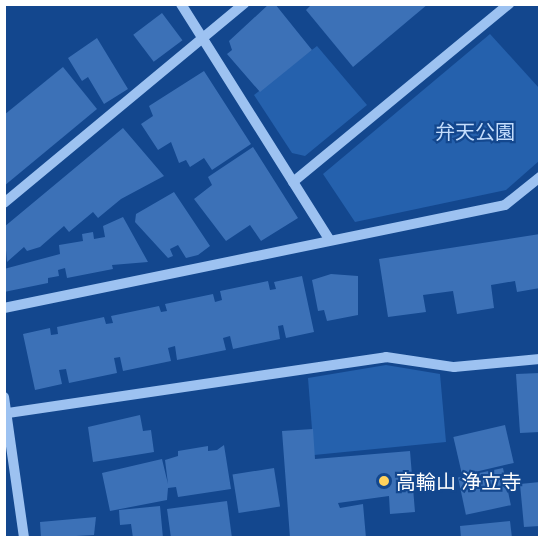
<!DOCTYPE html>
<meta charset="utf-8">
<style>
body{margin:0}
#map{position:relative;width:544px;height:542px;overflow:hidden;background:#13478e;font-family:"Noto Sans","Noto Sans JP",sans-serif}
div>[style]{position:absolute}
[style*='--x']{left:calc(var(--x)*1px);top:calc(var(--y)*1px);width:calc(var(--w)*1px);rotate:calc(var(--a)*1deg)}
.green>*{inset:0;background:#2561ad}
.building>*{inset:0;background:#3c71b7;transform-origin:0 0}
.minor>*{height:10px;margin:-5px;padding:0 5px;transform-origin:5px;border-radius:5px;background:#9dc2f1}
.dots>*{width:16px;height:16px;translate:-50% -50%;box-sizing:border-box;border:3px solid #13478e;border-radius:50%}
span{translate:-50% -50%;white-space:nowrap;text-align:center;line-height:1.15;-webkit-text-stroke:4.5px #13478e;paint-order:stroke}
.park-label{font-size:20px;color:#c4ddfc}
.poi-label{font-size:20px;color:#fff}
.left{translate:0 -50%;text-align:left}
.frame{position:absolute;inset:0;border:6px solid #fff;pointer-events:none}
</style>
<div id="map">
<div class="green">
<i style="clip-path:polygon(490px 34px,539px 88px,539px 161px,506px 190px,355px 222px,323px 174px)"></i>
<i style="clip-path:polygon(317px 46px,367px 105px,305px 156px,292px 153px,254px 95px)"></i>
<i style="clip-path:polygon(386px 365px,440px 374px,446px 442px,314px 455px,308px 378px)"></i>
</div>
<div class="building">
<i style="clip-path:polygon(269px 4px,275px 4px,312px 50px,260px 92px,227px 54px,232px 50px,229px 41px)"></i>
<i style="clip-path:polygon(312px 4px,428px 4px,353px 67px,306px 10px)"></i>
<i style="left:162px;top:13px;width:34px;height:36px;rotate:53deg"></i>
<i style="clip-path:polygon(97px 38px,128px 89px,104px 104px,88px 77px,82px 81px,68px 58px)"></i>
<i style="clip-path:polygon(63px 67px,97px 109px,4px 186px,4px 115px)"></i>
<i style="clip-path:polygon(204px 71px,251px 144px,212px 170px,204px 158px,190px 167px,186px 160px,179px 163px,171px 142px,158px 150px,141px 124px,153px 116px,149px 106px)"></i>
<i style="clip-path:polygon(123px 128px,164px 176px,121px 199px,98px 218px,93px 212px,69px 232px,64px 226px,40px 247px,27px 251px,24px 247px,7px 262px,4px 227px)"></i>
<i style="clip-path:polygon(253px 147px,298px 218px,261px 241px,250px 225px,226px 241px,194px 199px,212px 185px,208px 177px)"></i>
<i style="clip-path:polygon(174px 192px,210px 246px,198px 255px,186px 258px,178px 245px,170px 249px,173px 256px,168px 258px,135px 222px,136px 214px)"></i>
<i style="clip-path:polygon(123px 217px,148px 262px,112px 265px,113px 269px,67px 278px,65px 268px,58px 270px,59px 276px,48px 278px,48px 283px,4px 292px,4px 269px,60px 254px,59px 245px,83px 241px,82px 234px,93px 232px,94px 239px,105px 237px,103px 226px)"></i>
<i style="clip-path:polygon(540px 234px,540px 288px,517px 292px,515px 281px,491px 285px,494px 308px,457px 314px,453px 291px,423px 295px,426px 312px,388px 317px,379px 259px)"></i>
<i style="clip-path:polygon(331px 274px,358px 276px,358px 315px,327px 321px,324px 310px,318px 311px,312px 280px)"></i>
<i style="clip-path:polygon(302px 276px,314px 332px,286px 338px,283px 325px,278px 326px,280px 339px,233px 349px,230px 336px,223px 338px,226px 350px,177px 360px,175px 346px,168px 348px,171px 361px,123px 371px,120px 357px,114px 358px,117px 373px,69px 383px,66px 369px,59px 370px,62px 384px,35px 390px,23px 334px,50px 328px,51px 335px,58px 334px,57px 327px,104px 317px,106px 324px,113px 323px,111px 316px,159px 306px,161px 312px,167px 311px,165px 304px,213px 294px,215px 302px,222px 300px,220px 291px,268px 281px,270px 290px,276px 289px,274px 282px)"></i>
<i style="clip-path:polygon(540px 373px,540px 432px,520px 433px,516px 374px)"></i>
<i style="clip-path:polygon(140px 415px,143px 431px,151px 430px,154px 452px,93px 462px,88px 427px)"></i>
<i style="left:505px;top:425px;width:39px;height:53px;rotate:77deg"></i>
<i style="clip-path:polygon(313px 429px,315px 459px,410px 451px,415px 512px,390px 514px,389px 496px,338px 503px,340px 508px,363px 504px,366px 538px,290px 538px,282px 431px)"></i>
<i style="clip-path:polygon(224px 445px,231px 489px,178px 497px,176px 487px,168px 488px,167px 500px,110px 511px,102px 473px,162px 459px,168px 484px,165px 460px,178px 456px,178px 451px,208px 446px,208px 451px,217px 450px)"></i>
<i style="left:274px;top:468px;width:39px;height:42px;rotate:81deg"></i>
<i style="left:503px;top:468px;width:38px;height:46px;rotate:78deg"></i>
<i style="clip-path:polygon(540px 482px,540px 526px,524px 527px,520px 484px)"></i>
<i style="clip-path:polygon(227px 501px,232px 538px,171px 538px,167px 509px)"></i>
<i style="clip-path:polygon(160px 506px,163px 538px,133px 538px,131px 524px,120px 525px,119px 510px)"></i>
<i style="clip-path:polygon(96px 517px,94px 535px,41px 538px,40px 522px)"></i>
<i style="clip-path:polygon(510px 521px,512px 538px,461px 538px,460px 526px)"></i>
</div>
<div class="minor">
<i style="--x:181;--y:4;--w:278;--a:57.8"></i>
<i style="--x:293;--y:182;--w:280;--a:-39.5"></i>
<i style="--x:4;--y:203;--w:312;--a:-39.7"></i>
<i style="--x:4;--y:308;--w:511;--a:-11.62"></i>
<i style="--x:505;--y:205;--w:45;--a:-38.7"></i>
<i style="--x:4;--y:397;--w:142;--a:81.9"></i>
<i style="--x:8;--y:413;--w:382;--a:-8.4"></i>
<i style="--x:386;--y:357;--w:69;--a:8.4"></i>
<i style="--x:454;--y:367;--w:86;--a:-5.3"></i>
</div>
<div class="dots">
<i style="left:384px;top:481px;background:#ffd25d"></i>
</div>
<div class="park-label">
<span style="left:475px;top:131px">弁天公園</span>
</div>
<div class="poi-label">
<span class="left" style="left:396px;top:481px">高輪山 浄立寺</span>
</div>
<div class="frame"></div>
</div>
